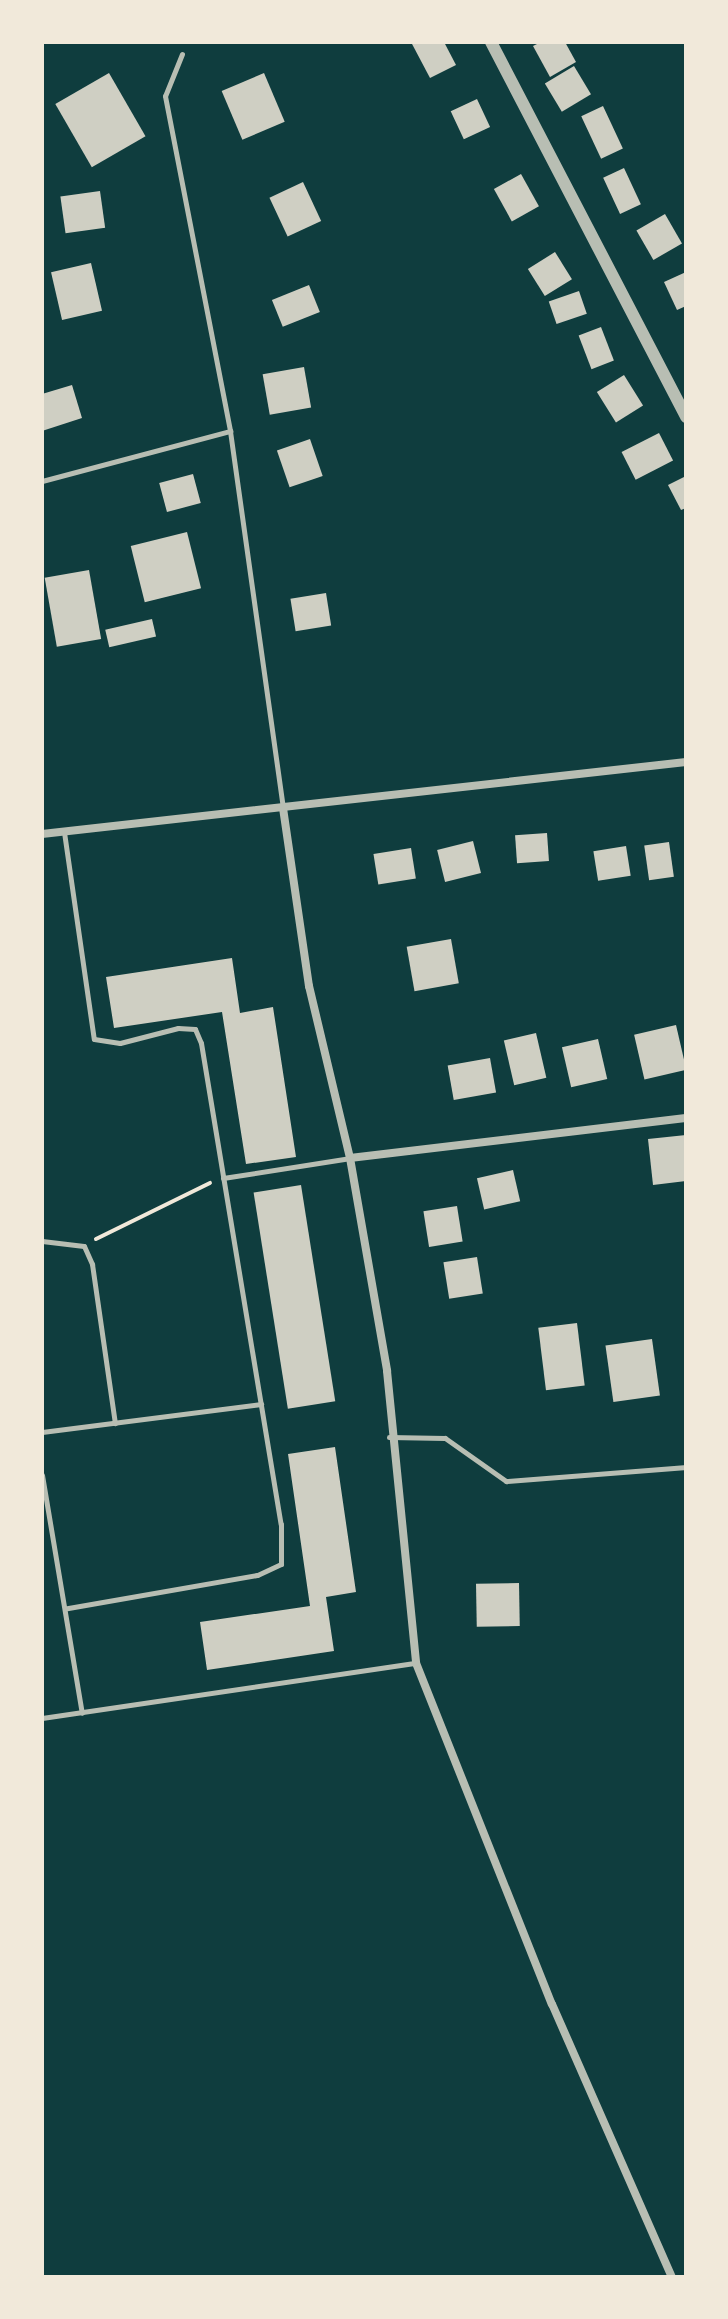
<!DOCTYPE html>
<style>
body{margin:0}
#map{position:relative;width:728px;height:2319px;overflow:hidden;background:#0f3d3e;font-family:"Nunito Sans",sans-serif}
div>[style]{position:absolute}
[style*='--x']{left:calc(var(--x)*1px);top:calc(var(--y)*1px);width:calc(var(--w)*1px);rotate:calc(var(--a)*1deg)}
.building>*{inset:0;background:#cfcfc3;transform-origin:0 0}
.path>*{height:4px;margin:-2px;padding:0 2px;transform-origin:2px;border-radius:2px;background:#f1e9da}
.service>*{height:5px;margin:-2.5px;padding:0 2.5px;transform-origin:2.5px;border-radius:2.5px;background:#b8beb3}
.minor>*{height:8px;margin:-4px;padding:0 4px;transform-origin:4px;border-radius:4px;background:#b8beb3}
.tertiary>*{height:12px;margin:-6px;padding:0 6px;transform-origin:6px;border-radius:6px;background:#b8beb3}
span{translate:-50% -50%;white-space:nowrap;text-align:center;line-height:1.15;-webkit-text-stroke:6px #f1e9da;paint-order:stroke}
.frame{position:absolute;inset:0;border:44px solid #f1e9da;pointer-events:none}
</style>
<div id="map">
<div class="building">
<i style="clip-path:polygon(411px 42px,444px 42px,456px 65px,430px 78px)"></i>
<i style="clip-path:polygon(541px 42px,565px 42px,576px 62px,550px 77px,533px 46px)"></i>
<i style="left:574px;top:66px;width:33px;height:34px;rotate:59deg"></i>
<i style="left:109px;top:73px;width:73px;height:62px;rotate:60deg"></i>
<i style="left:264px;top:73px;width:53px;height:46px;rotate:67deg"></i>
<i style="left:477px;top:99px;width:31px;height:29px;rotate:65deg"></i>
<i style="left:603px;top:106px;width:47px;height:24px;rotate:65deg"></i>
<i style="left:624px;top:168px;width:40px;height:23px;rotate:65deg"></i>
<i style="left:521px;top:174px;width:37px;height:31px;rotate:61deg"></i>
<i style="left:303px;top:182px;width:43px;height:37px;rotate:65deg"></i>
<i style="left:100px;top:191px;width:37px;height:40px;rotate:82deg"></i>
<i style="left:665px;top:214px;width:34px;height:33px;rotate:60deg"></i>
<i style="left:555px;top:252px;width:32px;height:32px;rotate:58deg"></i>
<i style="left:91px;top:263px;width:49px;height:41px;rotate:77deg"></i>
<i style="clip-path:polygon(686px 272px,686px 306px,677px 310px,664px 282px)"></i>
<i style="left:309px;top:285px;width:29px;height:40px;rotate:68deg"></i>
<i style="left:579px;top:291px;width:24px;height:32px;rotate:71deg"></i>
<i style="left:601px;top:327px;width:36px;height:24px;rotate:69deg"></i>
<i style="left:304px;top:367px;width:41px;height:42px;rotate:80deg"></i>
<i style="left:624px;top:375px;width:36px;height:32px;rotate:58deg"></i>
<i style="clip-path:polygon(72px 385px,82px 418px,42px 431px,42px 394px)"></i>
<i style="left:659px;top:433px;width:31px;height:42px;rotate:63deg"></i>
<i style="left:310px;top:439px;width:39px;height:35px;rotate:71deg"></i>
<i style="left:193px;top:474px;width:30px;height:35px;rotate:75deg"></i>
<i style="clip-path:polygon(686px 476px,686px 508px,681px 510px,668px 485px)"></i>
<i style="left:187px;top:532px;width:58px;height:58px;rotate:76deg"></i>
<i style="left:89px;top:570px;width:70px;height:45px;rotate:80deg"></i>
<i style="left:326px;top:593px;width:33px;height:36px;rotate:81deg"></i>
<i style="left:152px;top:619px;width:18px;height:48px;rotate:77deg"></i>
<i style="left:547px;top:833px;width:28px;height:32px;rotate:86deg"></i>
<i style="left:473px;top:841px;width:33px;height:37px;rotate:76deg"></i>
<i style="left:669px;top:842px;width:35px;height:25px;rotate:82deg"></i>
<i style="left:626px;top:846px;width:30px;height:33px;rotate:81deg"></i>
<i style="left:411px;top:848px;width:31px;height:38px;rotate:81deg"></i>
<i style="left:451px;top:939px;width:45px;height:45px;rotate:80deg"></i>
<i style="clip-path:polygon(232px 958px,240px 1013px,273px 1007px,296px 1157px,246px 1164px,222px 1012px,114px 1028px,106px 977px)"></i>
<i style="left:676px;top:1025px;width:46px;height:43px;rotate:77deg"></i>
<i style="left:536px;top:1033px;width:46px;height:33px;rotate:77deg"></i>
<i style="left:598px;top:1039px;width:41px;height:37px;rotate:77deg"></i>
<i style="left:490px;top:1058px;width:35px;height:43px;rotate:80deg"></i>
<i style="clip-path:polygon(686px 1135px,686px 1181px,653px 1185px,648px 1139px)"></i>
<i style="left:513px;top:1170px;width:32px;height:37px;rotate:77deg"></i>
<i style="left:301px;top:1185px;width:219px;height:48px;rotate:81deg"></i>
<i style="left:457px;top:1206px;width:36px;height:34px;rotate:81deg"></i>
<i style="left:477px;top:1257px;width:37px;height:34px;rotate:81deg"></i>
<i style="left:577px;top:1323px;width:63px;height:39px;rotate:83deg"></i>
<i style="left:652px;top:1339px;width:57px;height:47px;rotate:82deg"></i>
<i style="clip-path:polygon(335px 1447px,356px 1592px,326px 1597px,334px 1651px,207px 1670px,200px 1622px,310px 1606px,288px 1454px)"></i>
<i style="left:519px;top:1583px;width:43px;height:43px;rotate:89deg"></i>
</div>
<div class="path">
<i style="--x:96;--y:1239;--w:127;--a:-26.2"></i>
</div>
<div class="service">
<i style="--x:182;--y:54;--w:45;--a:112"></i>
<i style="--x:165;--y:96;--w:341;--a:79"></i>
<i style="--x:230;--y:431;--w:380;--a:82"></i>
<i style="--x:42;--y:481;--w:195;--a:-14.9"></i>
<i style="--x:64;--y:832;--w:209;--a:81.8"></i>
<i style="--x:94;--y:1039;--w:26;--a:9"></i>
<i style="--x:120;--y:1043;--w:60;--a:-14.5"></i>
<i style="--x:178;--y:1028;--w:17;--a:3"></i>
<i style="--x:195;--y:1029;--w:15;--a:67"></i>
<i style="--x:201;--y:1043;--w:488;--a:80.6"></i>
<i style="--x:281;--y:1524;--w:40;--a:90"></i>
<i style="--x:281;--y:1564;--w:26;--a:155"></i>
<i style="--x:257;--y:1575;--w:193;--a:170.1"></i>
<i style="--x:223;--y:1178;--w:129;--a:-8.9"></i>
<i style="--x:42;--y:1241;--w:42;--a:6.8"></i>
<i style="--x:84;--y:1246;--w:20;--a:66"></i>
<i style="--x:92;--y:1264;--w:161;--a:81.8"></i>
<i style="--x:42;--y:1432;--w:221;--a:-7.3"></i>
<i style="--x:389;--y:1437;--w:56;--a:1"></i>
<i style="--x:445;--y:1438;--w:75;--a:35.2"></i>
<i style="--x:506;--y:1481;--w:181;--a:-4.4"></i>
<i style="--x:42;--y:1475;--w:241;--a:80.5"></i>
<i style="--x:42;--y:1718;--w:378;--a:-8.4"></i>
</div>
<div class="minor">
<i style="--x:283;--y:808;--w:180;--a:81.7"></i>
<i style="--x:309;--y:986;--w:177;--a:76.6"></i>
<i style="--x:350;--y:1158;--w:216;--a:80.1"></i>
<i style="--x:387;--y:1371;--w:293;--a:84.3"></i>
<i style="--x:416;--y:1663;--w:367;--a:68.3"></i>
<i style="--x:552;--y:2004;--w:298;--a:66.3"></i>
<i style="--x:42;--y:834;--w:648;--a:-6.38"></i>
<i style="--x:350;--y:1158;--w:338;--a:-6.8"></i>
</div>
<div class="tertiary">
<i style="--x:491;--y:42;--w:423;--a:62.5"></i>
</div>
<div class="frame"></div>
</div>
